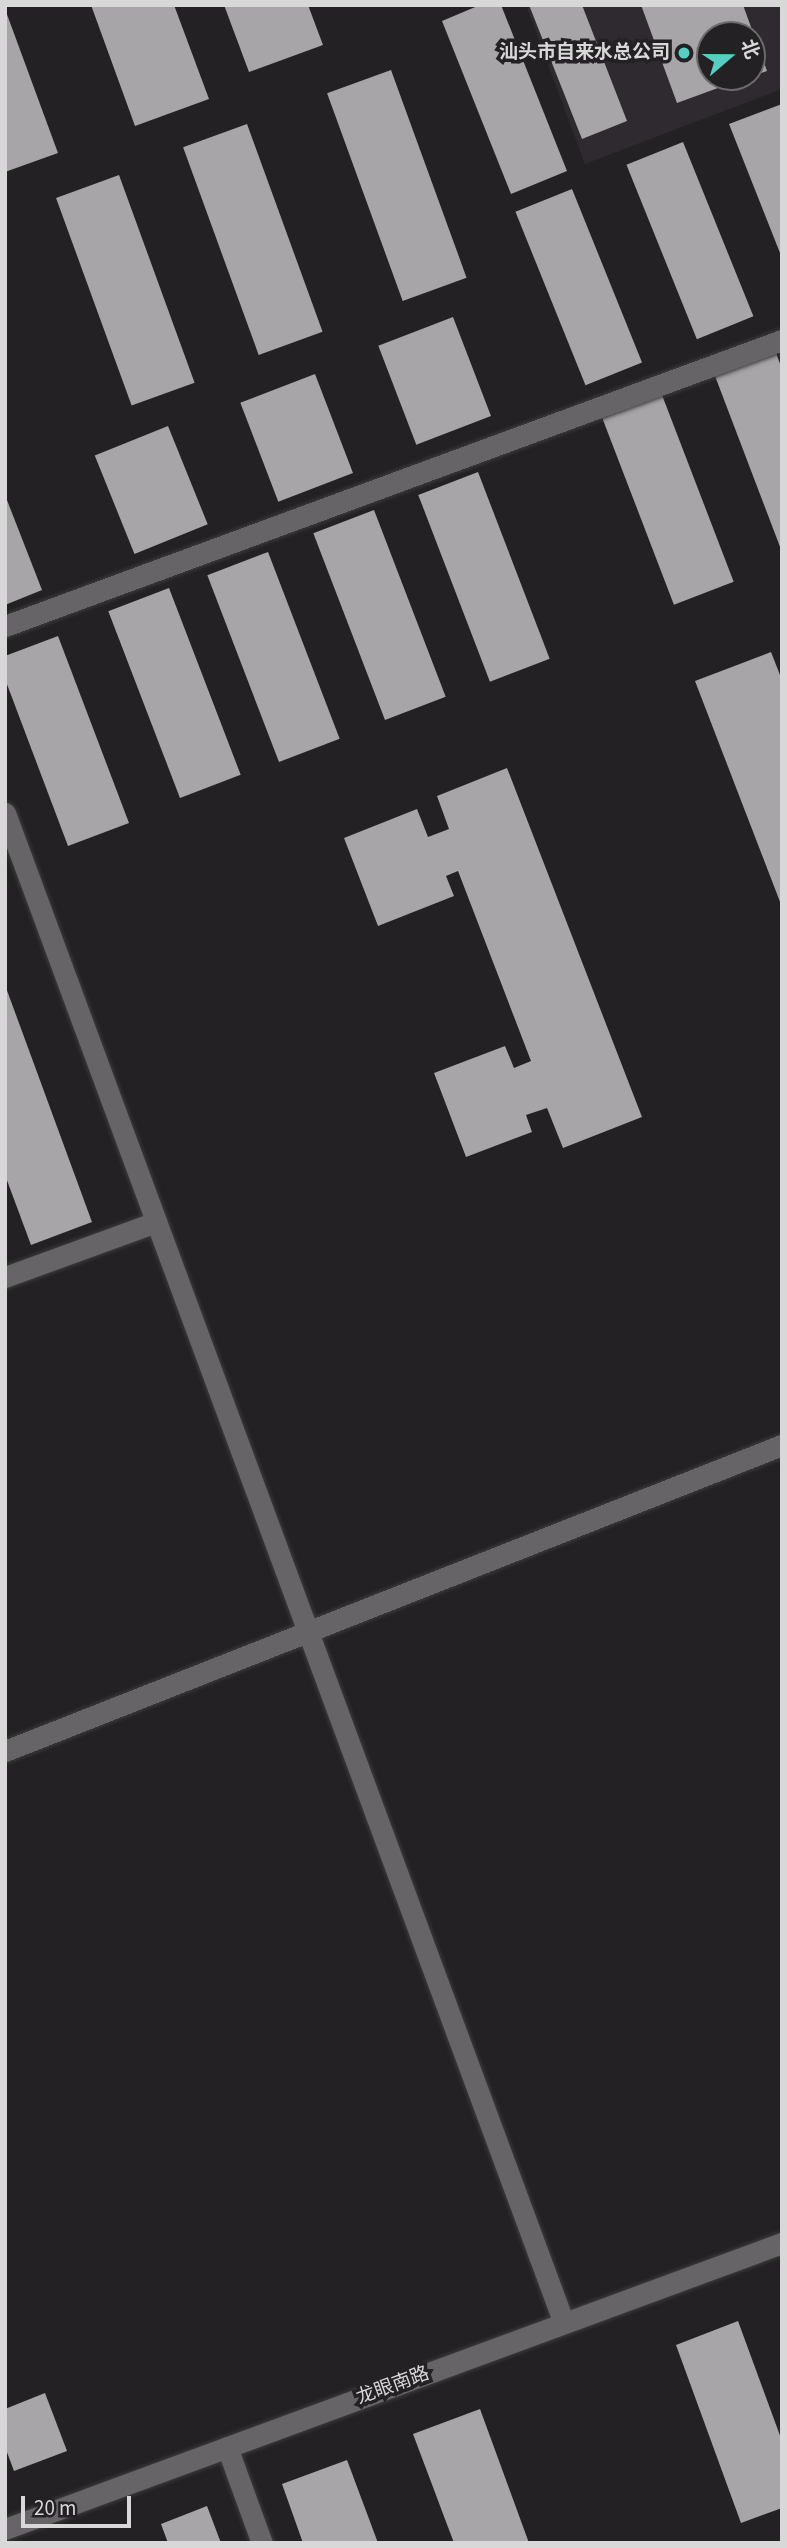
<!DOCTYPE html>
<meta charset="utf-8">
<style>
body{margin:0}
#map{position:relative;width:787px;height:2548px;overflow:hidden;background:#232123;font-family:"Source Sans 3","Noto Sans SC",sans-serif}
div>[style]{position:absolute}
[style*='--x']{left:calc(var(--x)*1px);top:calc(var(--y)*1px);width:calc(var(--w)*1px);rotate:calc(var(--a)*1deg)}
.built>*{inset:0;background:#2f2a30}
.building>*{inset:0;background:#a7a5a7;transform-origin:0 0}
.roads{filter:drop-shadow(0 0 2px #3d3c3d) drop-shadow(0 0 2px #3d3c3d)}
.minor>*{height:21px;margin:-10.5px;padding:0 10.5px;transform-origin:10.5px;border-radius:10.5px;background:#666466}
.tertiary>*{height:21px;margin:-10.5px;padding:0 10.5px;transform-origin:10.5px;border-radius:10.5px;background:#666466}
.dots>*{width:19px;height:19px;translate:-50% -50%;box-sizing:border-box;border:4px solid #232123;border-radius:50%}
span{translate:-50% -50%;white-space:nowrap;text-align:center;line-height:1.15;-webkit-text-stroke:7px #232123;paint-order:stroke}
.poi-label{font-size:19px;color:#d9d8d9;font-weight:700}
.right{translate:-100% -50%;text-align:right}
.street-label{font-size:19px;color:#d9d8d9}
.frame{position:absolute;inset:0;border:7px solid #d9d8d9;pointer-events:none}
.north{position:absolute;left:696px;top:21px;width:70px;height:70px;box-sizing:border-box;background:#232123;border:2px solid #6c6a6c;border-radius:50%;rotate:70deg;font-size:19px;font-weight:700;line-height:28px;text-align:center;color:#d9d8d9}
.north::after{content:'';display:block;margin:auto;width:24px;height:32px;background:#57cec1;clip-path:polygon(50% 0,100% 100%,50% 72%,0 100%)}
.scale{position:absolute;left:21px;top:2496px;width:110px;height:32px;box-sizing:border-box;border:4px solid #d9d8d9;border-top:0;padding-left:9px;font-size:21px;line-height:24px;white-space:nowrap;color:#d9d8d9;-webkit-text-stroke:5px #232123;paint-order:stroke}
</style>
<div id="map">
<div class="built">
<i style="clip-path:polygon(evenodd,526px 5px,782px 5px,782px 89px,585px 164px,526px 5px,710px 35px,752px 35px,752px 77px,710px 77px,710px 35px)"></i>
</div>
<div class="building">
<i style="clip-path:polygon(91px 5px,174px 5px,209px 99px,135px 126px)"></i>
<i style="clip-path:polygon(224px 5px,308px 5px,323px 45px,249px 72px)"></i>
<i style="clip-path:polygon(480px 5px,501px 5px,567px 171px,511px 194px,442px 21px)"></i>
<i style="clip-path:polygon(529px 5px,582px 5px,627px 121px,582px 139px)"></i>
<i style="clip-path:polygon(641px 5px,743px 5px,767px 71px,752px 76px,752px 35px,710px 35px,710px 77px,748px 77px,677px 103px)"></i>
<i style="clip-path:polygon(5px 9px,58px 153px,5px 172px)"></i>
<i style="left:391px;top:70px;width:221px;height:68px;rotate:70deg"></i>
<i style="clip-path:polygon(782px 104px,782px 258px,729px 124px)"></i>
<i style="left:247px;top:124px;width:221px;height:68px;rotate:70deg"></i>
<i style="left:683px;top:142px;width:188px;height:61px;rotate:68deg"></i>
<i style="left:119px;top:175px;width:221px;height:67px;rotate:70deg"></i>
<i style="left:572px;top:189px;width:187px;height:61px;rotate:68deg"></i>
<i style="left:453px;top:317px;width:106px;height:80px;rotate:69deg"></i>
<i style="clip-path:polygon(776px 353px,782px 369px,782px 552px,715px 376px)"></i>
<i style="left:315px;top:374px;width:106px;height:80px;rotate:69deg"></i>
<i style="left:662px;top:395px;width:200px;height:64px;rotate:69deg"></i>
<i style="left:168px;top:426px;width:106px;height:79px;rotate:68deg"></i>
<i style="left:478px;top:472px;width:200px;height:64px;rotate:69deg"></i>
<i style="clip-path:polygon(5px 495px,42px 590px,5px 605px)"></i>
<i style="left:374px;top:510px;width:200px;height:65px;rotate:69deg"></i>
<i style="left:268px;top:552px;width:200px;height:65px;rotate:69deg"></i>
<i style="left:169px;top:588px;width:200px;height:65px;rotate:69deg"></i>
<i style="clip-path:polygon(58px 636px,129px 823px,68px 846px,5px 679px,5px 656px)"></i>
<i style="clip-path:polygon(771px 652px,782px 680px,782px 907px,695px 681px)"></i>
<i style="clip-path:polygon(507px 768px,642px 1117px,563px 1148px,547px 1108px,526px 1115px,532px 1132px,466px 1157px,434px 1073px,505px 1046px,514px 1068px,531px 1061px,458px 871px,446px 876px,454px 896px,378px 926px,344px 838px,417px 809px,428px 837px,449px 829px,437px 796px)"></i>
<i style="clip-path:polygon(5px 985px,92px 1222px,31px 1245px,5px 1175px)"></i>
<i style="clip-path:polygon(738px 2321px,782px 2441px,782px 2508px,741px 2523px,676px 2345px)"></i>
<i style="clip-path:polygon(45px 2393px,67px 2451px,14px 2471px,5px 2447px,5px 2409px)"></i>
<i style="clip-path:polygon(480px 2409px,529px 2543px,454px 2543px,413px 2434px)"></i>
<i style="clip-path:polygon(347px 2460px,378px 2543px,303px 2543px,282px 2484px)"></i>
<i style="clip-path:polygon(207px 2506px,221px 2543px,168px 2543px,161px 2524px)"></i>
</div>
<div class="roads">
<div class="minor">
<i style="--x:5;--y:626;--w:828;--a:-20.21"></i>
<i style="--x:5;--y:813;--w:1610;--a:69.69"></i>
<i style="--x:5;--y:1277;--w:161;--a:-20"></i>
<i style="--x:5;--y:1751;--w:835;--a:-21.5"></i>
<i style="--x:227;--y:2447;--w:102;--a:70"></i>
</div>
<div class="tertiary">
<i style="--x:5;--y:2529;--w:828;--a:-20.21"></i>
</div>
</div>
<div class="dots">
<i style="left:684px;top:53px;background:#57cec1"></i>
</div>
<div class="poi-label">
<span class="right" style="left:670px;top:53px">汕头市自来水总公司</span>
</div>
<div class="street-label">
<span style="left:393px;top:2386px;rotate:-20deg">龙眼南路</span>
</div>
<div class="frame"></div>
<div class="north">北</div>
<div class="scale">20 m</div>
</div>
